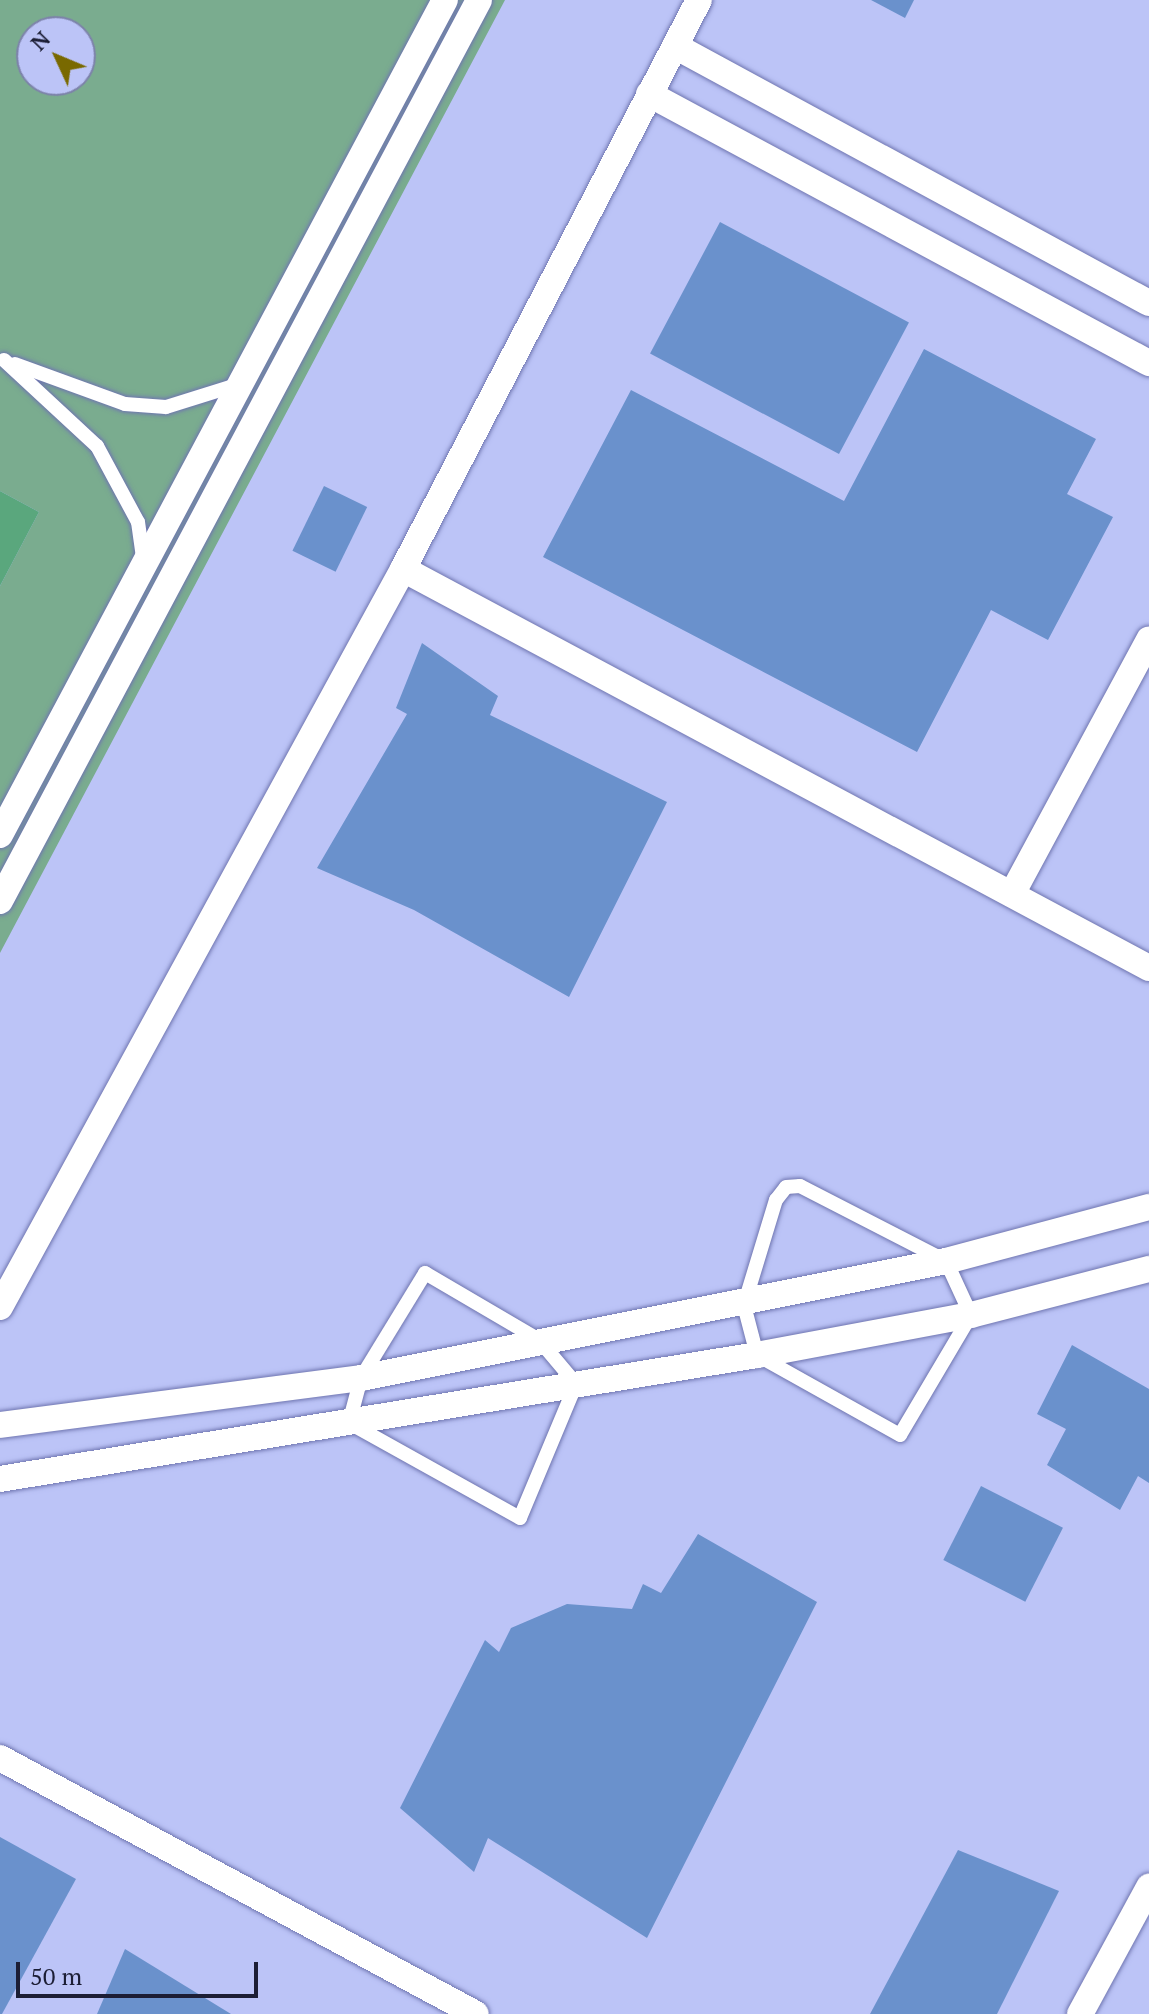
<!DOCTYPE html>
<style>
body{margin:0}
#map{position:relative;width:1149px;height:2014px;overflow:hidden;background:#bcc4f7;font-family:"PT Serif",serif}
div>[style]{position:absolute}
[style*='--x']{left:calc(var(--x)*1px);top:calc(var(--y)*1px);width:calc(var(--w)*1px);rotate:calc(var(--a)*1deg)}
.green>*{inset:0;background:#7aac8f}
.forest>*{inset:0;background:#5aa77d}
.building>*{inset:0;background:#6a91cc;transform-origin:0 0}
.roads{filter:drop-shadow(0 0 2px #6f75b0) drop-shadow(0 0 2px #6f75b0)}
.lane>*{height:14px;margin:-7px;padding:0 7px;transform-origin:7px;border-radius:7px;background:#fff}
.street>*{height:26px;margin:-13px;padding:0 13px;transform-origin:13px;border-radius:13px;background:#fff}
span{translate:-50% -50%;white-space:nowrap;text-align:center;line-height:1.15;-webkit-text-stroke:6px #bcc4f7;paint-order:stroke}
.north{position:absolute;left:16px;top:16px;width:80px;height:80px;box-sizing:border-box;background:#bcc4f7;border:2px solid #7c82a9;border-radius:50%;rotate:314deg;font-size:22px;font-weight:700;line-height:32px;text-align:center;color:#1c1e35}
.north::after{content:'';display:block;margin:auto;width:28px;height:36px;background:#796900;clip-path:polygon(50% 0,100% 100%,50% 72%,0 100%)}
.scale{position:absolute;left:16px;top:1962px;width:242px;height:36px;box-sizing:border-box;border:4px solid #1c1e35;border-top:0;padding-left:10px;font-size:24px;line-height:28px;white-space:nowrap;color:#1c1e35;-webkit-text-stroke:6px #bcc4f7;paint-order:stroke}
</style>
<div id="map">
<div class="green">
<i style="clip-path:polygon(evenodd,0 0,505px 0,0 953px,0 586px,39px 512px,0 491px,0 0,32px 32px,80px 32px,80px 80px,32px 80px,32px 32px)"></i>
</div>
<div class="forest">
<i style="clip-path:polygon(0 491px,39px 512px,0 586px)"></i>
</div>
<div class="building">
<i style="clip-path:polygon(871px 0,914px 0,905px 18px)"></i>
<i style="left:720px;top:222px;width:214px;height:149px;rotate:28deg"></i>
<i style="clip-path:polygon(924px 349px,1096px 439px,1067px 494px,1113px 517px,1048px 640px,991px 610px,917px 752px,543px 557px,631px 390px,844px 501px)"></i>
<i style="left:324px;top:486px;width:48px;height:72px;rotate:26deg"></i>
<i style="clip-path:polygon(422px 643px,498px 696px,490px 715px,667px 802px,569px 997px,414px 910px,317px 868px,407px 714px,396px 708px)"></i>
<i style="clip-path:polygon(1072px 1345px,1149px 1389px,1149px 1483px,1138px 1476px,1120px 1510px,1047px 1465px,1066px 1429px,1037px 1414px)"></i>
<i style="left:981px;top:1486px;width:92px;height:83px;rotate:27deg"></i>
<i style="clip-path:polygon(698px 1534px,817px 1602px,647px 1938px,488px 1838px,474px 1872px,400px 1808px,485px 1640px,499px 1652px,511px 1628px,567px 1604px,632px 1609px,643px 1584px,661px 1593px)"></i>
<i style="clip-path:polygon(0 1837px,76px 1879px,2px 2014px,0 2014px)"></i>
<i style="clip-path:polygon(958px 1850px,1059px 1891px,997px 2014px,870px 2014px)"></i>
<i style="clip-path:polygon(125px 1949px,231px 2014px,97px 2014px)"></i>
</div>
<div class="roads">
<div class="lane">
<i style="--x:4;--y:360;--w:127;--a:42.8"></i>
<i style="--x:97;--y:446;--w:86;--a:61.7"></i>
<i style="--x:138;--y:522;--w:37;--a:82"></i>
<i style="--x:15;--y:364;--w:117;--a:20"></i>
<i style="--x:125;--y:404;--w:41;--a:4.2"></i>
<i style="--x:166;--y:407;--w:73;--a:-17.4"></i>
<i style="--x:800;--y:1186;--w:164;--a:27.2"></i>
<i style="--x:946;--y:1261;--w:60;--a:65.2"></i>
<i style="--x:971;--y:1315;--w:139;--a:120.6"></i>
<i style="--x:900;--y:1435;--w:164;--a:-150.8"></i>
<i style="--x:757;--y:1355;--w:52;--a:-104.6"></i>
<i style="--x:744;--y:1305;--w:110;--a:-73.1"></i>
<i style="--x:776;--y:1200;--w:16;--a:-52"></i>
<i style="--x:786;--y:1187;--w:14;--a:-4"></i>
<i style="--x:425;--y:1273;--w:132;--a:30.4"></i>
<i style="--x:539;--y:1340;--w:57;--a:49.9"></i>
<i style="--x:576;--y:1384;--w:145;--a:112.7"></i>
<i style="--x:520;--y:1518;--w:196;--a:-150.9"></i>
<i style="--x:349;--y:1423;--w:47;--a:-75.1"></i>
<i style="--x:361;--y:1378;--w:123;--a:-58.6"></i>
</div>
<div class="street">
<i style="--x:675;--y:46;--w:539;--a:28.47"></i>
<i style="--x:649;--y:94;--w:568;--a:28.28"></i>
<i style="--x:403;--y:569;--w:846;--a:28.14"></i>
<i style="--x:0;--y:835;--w:946;--a:-61.95"></i>
<i style="--x:1012;--y:894;--w:289;--a:-61.7"></i>
<i style="--x:0;--y:901;--w:1020;--a:-62"></i>
<i style="--x:0;--y:1307;--w:841;--a:-61.36"></i>
<i style="--x:403;--y:569;--w:641;--a:-62.52"></i>
<i style="--x:0;--y:1425;--w:364;--a:-7.4"></i>
<i style="--x:361;--y:1378;--w:597;--a:-11.31"></i>
<i style="--x:946;--y:1261;--w:210;--a:-14.9"></i>
<i style="--x:0;--y:1479;--w:767;--a:-9.3"></i>
<i style="--x:757;--y:1355;--w:218;--a:-10.6"></i>
<i style="--x:971;--y:1315;--w:184;--a:-14.5"></i>
<i style="--x:0;--y:1758;--w:540;--a:28.27"></i>
<i style="--x:1080;--y:2014;--w:145;--a:-61.5"></i>
</div>
</div>
<div class="north">N</div>
<div class="scale">50 m</div>
</div>
